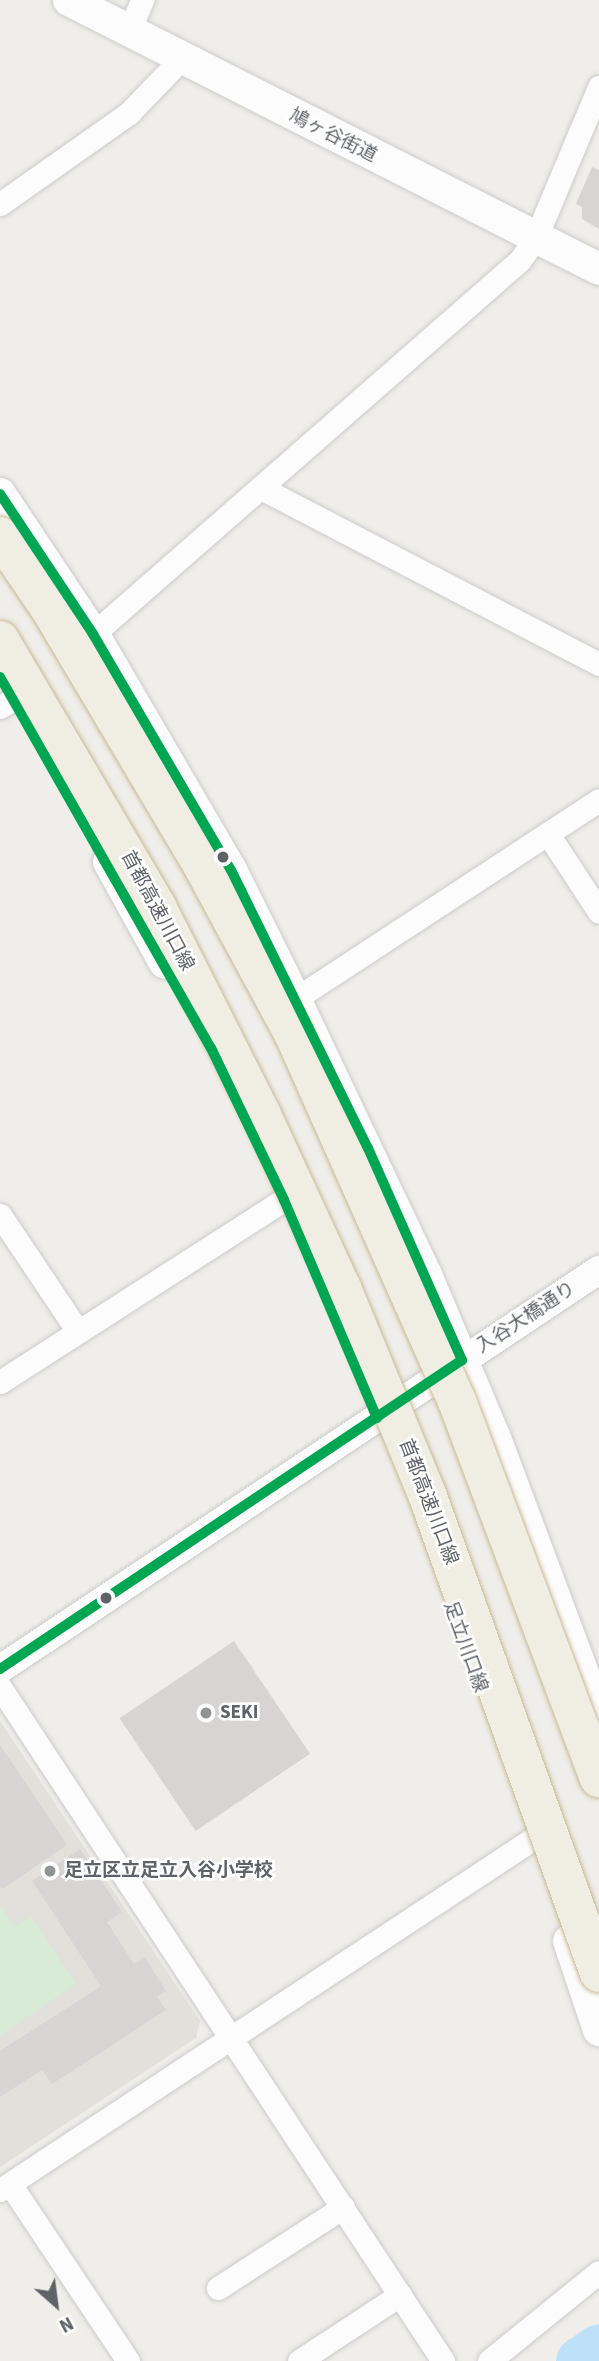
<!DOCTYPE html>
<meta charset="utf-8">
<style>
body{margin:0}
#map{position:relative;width:599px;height:2361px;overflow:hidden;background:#efeeea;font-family:"Source Sans 3","Noto Sans JP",sans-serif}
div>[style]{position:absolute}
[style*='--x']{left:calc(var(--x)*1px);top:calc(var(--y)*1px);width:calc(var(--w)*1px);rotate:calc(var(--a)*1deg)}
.education>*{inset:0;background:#e2e0da}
.green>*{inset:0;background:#d8ebd6}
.river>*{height:49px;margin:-24.5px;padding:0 24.5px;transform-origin:24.5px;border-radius:24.5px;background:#bfe0f9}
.building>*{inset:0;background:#d6d5d3;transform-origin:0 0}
.roads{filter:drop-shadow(0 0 2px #cbcccc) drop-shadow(0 0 2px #cbcccc)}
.minor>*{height:23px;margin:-11.5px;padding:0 11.5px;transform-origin:11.5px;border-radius:11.5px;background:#fdfcfc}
.tertiary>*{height:28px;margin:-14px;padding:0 14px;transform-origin:14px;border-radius:14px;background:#fdfcfc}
.secondary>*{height:32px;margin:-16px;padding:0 16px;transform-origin:16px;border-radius:16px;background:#fdfcfc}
.bridges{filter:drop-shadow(0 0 2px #c8b996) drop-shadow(0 0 2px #c8b996)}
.motorway-bridge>*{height:38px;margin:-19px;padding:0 19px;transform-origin:19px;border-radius:19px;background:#f0ede3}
.bus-1>*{height:10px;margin:-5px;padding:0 5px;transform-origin:5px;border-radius:5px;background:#00a651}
.dots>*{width:19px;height:19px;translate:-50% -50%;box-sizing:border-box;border:4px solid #fff;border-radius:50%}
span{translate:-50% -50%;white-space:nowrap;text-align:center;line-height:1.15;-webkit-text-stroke:5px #fff;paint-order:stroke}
.street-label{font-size:19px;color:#5f6368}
.poi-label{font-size:19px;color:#5f6368;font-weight:700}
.left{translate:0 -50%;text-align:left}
.north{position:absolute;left:21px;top:2270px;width:70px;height:70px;-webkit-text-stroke:5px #fff;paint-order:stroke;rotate:152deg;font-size:19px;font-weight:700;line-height:28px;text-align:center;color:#5f6368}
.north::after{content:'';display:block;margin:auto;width:24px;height:32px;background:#5f6368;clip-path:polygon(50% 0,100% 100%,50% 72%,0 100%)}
</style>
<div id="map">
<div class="education">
<i style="clip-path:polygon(0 1721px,200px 2021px,196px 2038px,0 2167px)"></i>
</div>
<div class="green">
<i style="clip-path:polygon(0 1905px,15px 1927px,31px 1916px,76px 1984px,0 2035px)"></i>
</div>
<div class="river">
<i style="--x:580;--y:2361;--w:23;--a:-34"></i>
</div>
<div class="building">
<i style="clip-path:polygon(592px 167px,599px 170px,599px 229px,582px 219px,582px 207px,576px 204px)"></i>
<i style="left:234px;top:1641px;width:136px;height:138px;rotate:56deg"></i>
<i style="clip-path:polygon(0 1745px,67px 1845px,2px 1889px,0 1886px)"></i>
<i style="clip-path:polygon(80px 1849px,122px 1912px,107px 1922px,134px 1964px,145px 1958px,166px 1991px,157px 1997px,166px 2010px,52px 2084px,42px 2070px,0 2097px,0 2051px,101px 1986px,32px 1881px)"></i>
</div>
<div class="roads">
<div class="minor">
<i style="--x:129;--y:31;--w:34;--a:-67"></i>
<i style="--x:0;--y:204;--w:158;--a:-35.2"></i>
<i style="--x:129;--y:113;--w:75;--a:-46.1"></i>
<i style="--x:261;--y:488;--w:381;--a:27.5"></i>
<i style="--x:93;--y:634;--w:568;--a:-41.21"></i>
<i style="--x:520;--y:260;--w:28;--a:-55"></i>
<i style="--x:536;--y:237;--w:163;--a:-67.2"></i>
<i style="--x:0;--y:707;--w:17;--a:-31"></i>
<i style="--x:548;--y:834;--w:93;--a:56.8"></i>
<i style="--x:295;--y:999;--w:363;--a:-33.2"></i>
<i style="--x:0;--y:1215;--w:138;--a:56.2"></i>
<i style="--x:0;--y:1382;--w:337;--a:-32.7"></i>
<i style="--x:0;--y:1687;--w:807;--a:56.68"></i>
<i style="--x:10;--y:2184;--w:213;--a:56.3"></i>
<i style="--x:0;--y:2190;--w:640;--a:-33.39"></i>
<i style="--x:218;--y:2288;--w:149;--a:-32.9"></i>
<i style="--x:299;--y:2361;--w:121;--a:-33.2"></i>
<i style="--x:489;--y:2361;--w:141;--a:-39"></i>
</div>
<div class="tertiary">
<i style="--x:0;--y:1669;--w:720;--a:-33.67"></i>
</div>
<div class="secondary">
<i style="--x:69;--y:0;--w:594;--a:26.91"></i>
<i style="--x:0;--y:494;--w:168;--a:56.4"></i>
<i style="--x:93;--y:634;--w:273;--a:59.7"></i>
<i style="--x:231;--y:870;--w:144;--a:63.6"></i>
<i style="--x:295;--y:999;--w:306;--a:64.6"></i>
<i style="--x:426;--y:1275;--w:177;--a:67.1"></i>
<i style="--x:495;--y:1438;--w:297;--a:69.5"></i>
<i style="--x:109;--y:862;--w:115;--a:61"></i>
<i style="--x:569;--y:1941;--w:94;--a:71.4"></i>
</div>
</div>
<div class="bridges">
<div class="motorway-bridge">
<i style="--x:0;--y:536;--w:88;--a:55.6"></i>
<i style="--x:50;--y:609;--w:298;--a:59.3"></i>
<i style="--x:202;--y:865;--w:191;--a:61.6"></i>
<i style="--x:293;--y:1033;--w:403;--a:66"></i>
<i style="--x:457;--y:1401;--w:403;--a:69.4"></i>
<i style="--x:0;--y:640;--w:310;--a:59.5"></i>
<i style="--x:157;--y:907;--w:231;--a:63.2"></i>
<i style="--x:261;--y:1113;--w:193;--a:65.2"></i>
<i style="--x:342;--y:1288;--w:223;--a:67.6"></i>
<i style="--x:427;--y:1494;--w:509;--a:70.25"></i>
</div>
</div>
<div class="bus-1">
<i style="--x:0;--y:494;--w:168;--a:56.4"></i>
<i style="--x:93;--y:634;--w:273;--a:59.7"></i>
<i style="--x:231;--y:870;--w:310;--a:63.8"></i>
<i style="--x:368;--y:1148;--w:232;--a:66.1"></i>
<i style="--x:462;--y:1360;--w:556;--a:146.22"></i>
<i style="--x:0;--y:677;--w:427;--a:60.4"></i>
<i style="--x:211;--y:1048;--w:169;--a:64.3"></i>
<i style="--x:284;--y:1200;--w:237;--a:66.9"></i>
</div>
<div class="dots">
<i style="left:223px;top:857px;background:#5f6368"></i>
<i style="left:106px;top:1598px;background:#5f6368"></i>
<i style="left:206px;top:1713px;background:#919496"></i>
<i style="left:50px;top:1871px;background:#919496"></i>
</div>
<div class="street-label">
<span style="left:333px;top:136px;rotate:27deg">鳩ヶ谷街道</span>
<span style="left:157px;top:911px;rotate:62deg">首都高速川口線</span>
<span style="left:526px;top:1318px;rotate:-33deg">入谷大橋通り</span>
<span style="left:428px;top:1502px;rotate:69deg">首都高速川口線</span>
<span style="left:465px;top:1647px;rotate:70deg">足立川口線</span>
</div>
<div class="poi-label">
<span class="left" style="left:220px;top:1713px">SEKI</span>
<span class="left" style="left:64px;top:1871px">足立区立足立入谷小学校</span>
</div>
<div class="north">N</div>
</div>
